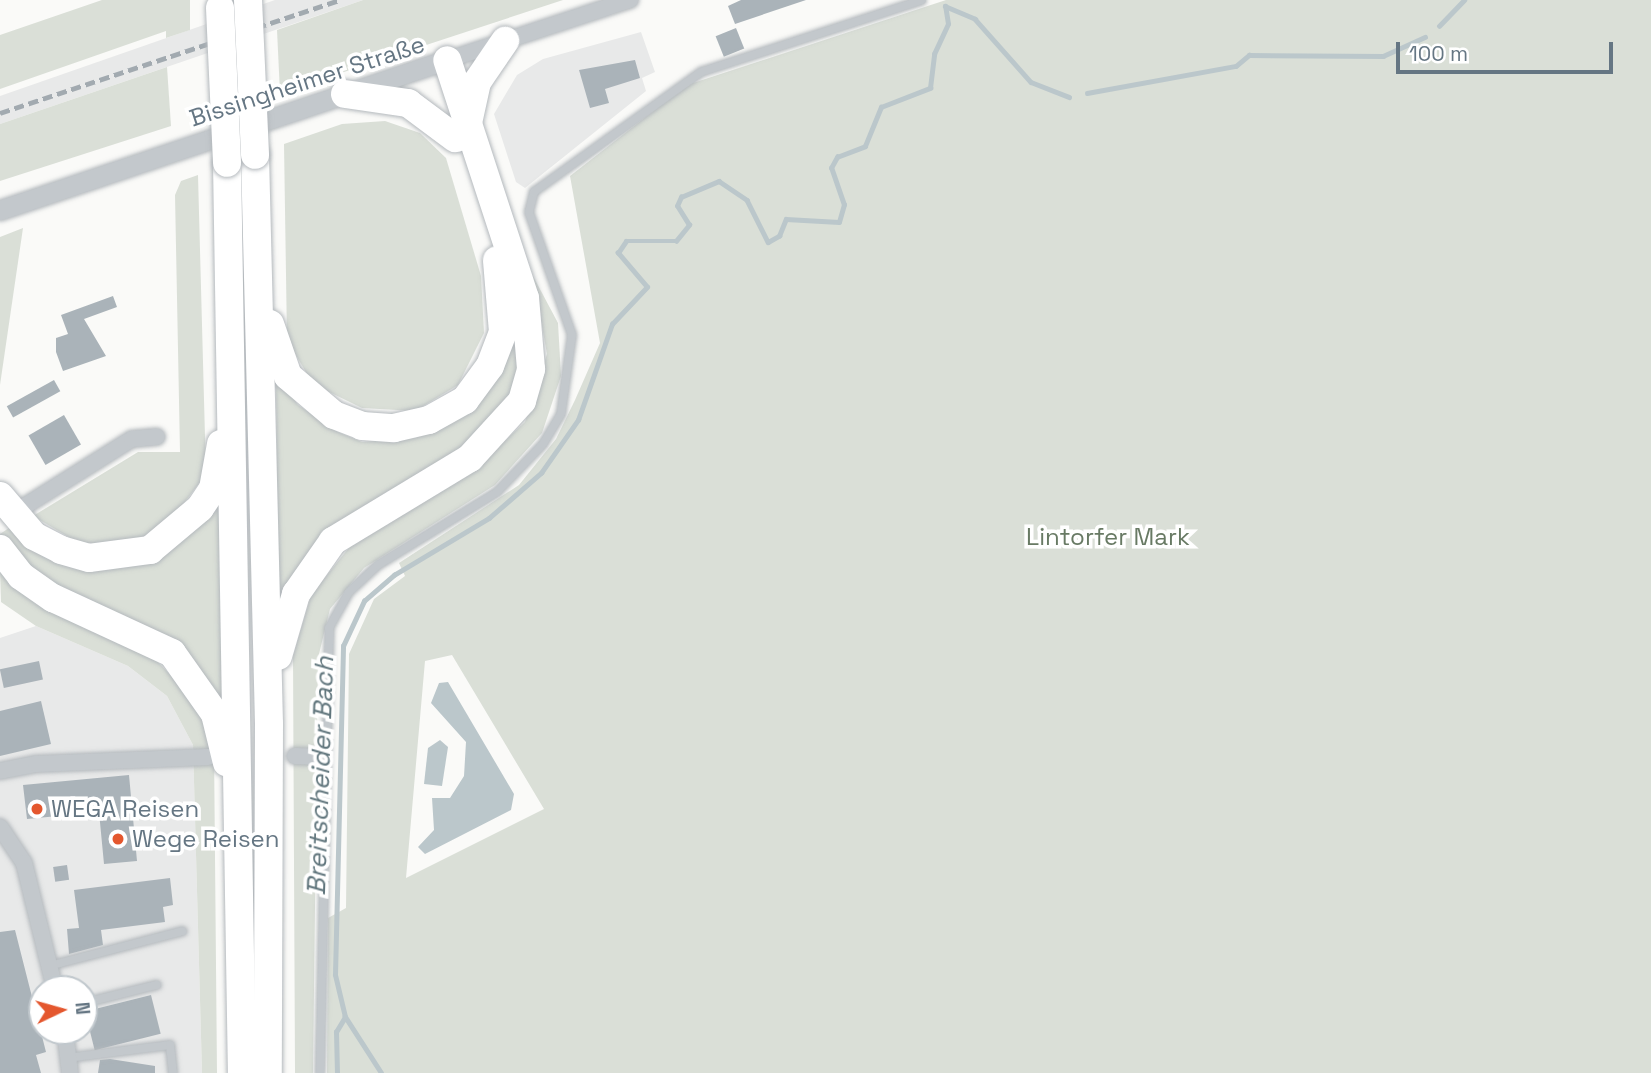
<!DOCTYPE html>
<meta charset="utf-8">
<style>
body{margin:0}
#map{position:relative;width:1651px;height:1073px;overflow:hidden;background:#fafaf8;font-family:"Space Grotesk",sans-serif}
div>[style]{position:absolute}
[style*='--x']{left:calc(var(--x)*1px);top:calc(var(--y)*1px);width:calc(var(--w)*1px);rotate:calc(var(--a)*1deg)}
.built>*{inset:0;background:#e8e9e9}
.green>*{inset:0;background:#dadfd7}
.water>*{inset:0;background:#bbc7cb}
.stream>*{height:4.5px;margin:-2.25px;padding:0 2.25px;transform-origin:2.25px;border-radius:2.25px;background:#bbc7cb}
.building>*{inset:0;background:#aab3b9;transform-origin:0 0}
.roads{filter:drop-shadow(0 0 2px #b4b9bd) drop-shadow(0 0 2px #b4b9bd)}
.service>*{height:8px;margin:-4px;padding:0 4px;transform-origin:4px;border-radius:4px;background:#c3c8cc}
.minor>*{height:16px;margin:-8px;padding:0 8px;transform-origin:8px;border-radius:8px;background:#c3c8cc}
.tertiary>*{height:19px;margin:-9.5px;padding:0 9.5px;transform-origin:9.5px;border-radius:9.5px;background:#c3c8cc}
.motorway>*{height:28px;margin:-14px;padding:0 14px;transform-origin:14px;border-radius:14px;background:#fff}
.rail>*{height:4.5px;margin-top:-2.25px;transform-origin:0;background:repeating-linear-gradient(90deg,#a2aab0 0 10px,transparent 0 15px)}
.bridges{filter:drop-shadow(0 0 2px #b4b9bd) drop-shadow(0 0 2px #b4b9bd)}
.motorway-bridge>*{height:28px;margin:-14px;padding:0 14px;transform-origin:14px;border-radius:14px;background:#fff}
.dots>*{width:19px;height:19px;translate:-50% -50%;box-sizing:border-box;border:4px solid #fff;border-radius:50%}
span{translate:-50% -50%;white-space:nowrap;text-align:center;line-height:1.15;-webkit-text-stroke:7px #fff;paint-order:stroke}
.street-label{font-size:24px;color:#657683}
.park-label{font-size:24px;color:#687a64}
.poi-label{font-size:24px;color:#657683}
.left{translate:0 -50%;text-align:left}
.water-label{font-size:26px;color:#60757c;font-style:italic}
.north{position:absolute;left:28px;top:975px;width:70px;height:70px;box-sizing:border-box;background:#fff;border:2px solid #c1c8cd;border-radius:50%;rotate:85deg;font-size:19px;font-weight:700;line-height:28px;text-align:center;color:#657683}
.north::after{content:'';display:block;margin:auto;width:24px;height:32px;background:#e4572e;clip-path:polygon(50% 0,100% 100%,50% 72%,0 100%)}
.scale{position:absolute;left:1396px;top:42px;width:217px;height:32px;box-sizing:border-box;border:4px solid #657683;border-top:0;padding-left:9px;font-size:21px;line-height:24px;white-space:nowrap;color:#657683;-webkit-text-stroke:5px #fff;paint-order:stroke}
</style>
<div id="map">
<div class="built">
<i style="clip-path:polygon(275px 0,363px 0,0 124px,0 96px)"></i>
<i style="clip-path:polygon(641px 32px,655px 72px,642px 78px,646px 91px,525px 188px,516px 182px,494px 114px,517px 75px,543px 59px)"></i>
<i style="clip-path:polygon(evenodd,36px 626px,128px 666px,167px 696px,193px 745px,202px 1073px,0 1073px,0 638px,36px 626px,42px 989px,84px 989px,84px 1031px,42px 1031px,42px 989px)"></i>
</div>
<div class="green">
<i style="clip-path:polygon(102px 0,190px 0,190px 30px,166px 38px,166px 31px,0 89px,0 35px)"></i>
<i style="clip-path:polygon(363px 0,563px 0,280px 93px,277px 30px)"></i>
<i style="clip-path:polygon(evenodd,946px 0,1651px 0,1651px 1073px,327px 1073px,328px 918px,346px 908px,349px 654px,374px 599px,405px 576px,399px 563px,519px 485px,556px 439px,575px 400px,600px 343px,570px 176px,687px 85px,946px 0,452px 655px,544px 809px,406px 878px,425px 661px,452px 655px)"></i>
<i style="clip-path:polygon(167px 67px,171px 126px,0 181px,0 124px)"></i>
<i style="clip-path:polygon(385px 121px,420px 133px,446px 158px,481px 276px,484px 333px,458px 385px,415px 411px,362px 408px,313px 384px,287px 340px,284px 144px,342px 124px)"></i>
<i style="clip-path:polygon(198px 175px,206px 474px,175px 515px,148px 536px,103px 547px,72px 539px,33px 516px,138px 452px,180px 452px,175px 195px,181px 181px)"></i>
<i style="clip-path:polygon(23px 228px,0 385px,0 237px)"></i>
<i style="clip-path:polygon(533px 276px,558px 323px,561px 376px,542px 433px,495px 485px,364px 568px,330px 609px,318px 658px,313px 1073px,295px 1073px,293px 656px,311px 595px,356px 539px,481px 463px,525px 422px,547px 354px)"></i>
<i style="clip-path:polygon(514px 340px,521px 352px,512px 395px,492px 428px,356px 514px,278px 613px,276px 373px,298px 405px,338px 432px,362px 442px,415px 438px,460px 416px)"></i>
<i style="clip-path:polygon(222px 490px,225px 714px,111px 614px,21px 567px,0 534px,12px 526px,114px 567px)"></i>
<i style="clip-path:polygon(0 571px,148px 652px,192px 697px,214px 748px,217px 1073px,202px 1073px,193px 745px,167px 696px,128px 666px,36px 626px,1px 602px)"></i>
</div>
<div class="water">
<i style="clip-path:polygon(448px 682px,514px 794px,511px 810px,425px 854px,418px 847px,434px 830px,432px 798px,450px 798px,464px 776px,466px 742px,431px 703px,439px 683px)"></i>
<i style="clip-path:polygon(440px 740px,448px 747px,442px 786px,424px 784px,428px 748px)"></i>
</div>
<div class="stream">
<i style="--x:945;--y:6;--w:33;--a:23"></i>
<i style="--x:975;--y:19;--w:84;--a:48.4"></i>
<i style="--x:1031;--y:82;--w:41;--a:21.5"></i>
<i style="--x:1439;--y:26;--w:36;--a:-46"></i>
<i style="--x:1087;--y:93;--w:151;--a:-10.3"></i>
<i style="--x:1236;--y:66;--w:17;--a:-40"></i>
<i style="--x:1249;--y:55;--w:134;--a:0.4"></i>
<i style="--x:1383;--y:56;--w:46;--a:-24.3"></i>
<i style="--x:337;--y:1073;--w:41;--a:-91.4"></i>
<i style="--x:336;--y:1032;--w:17;--a:-59"></i>
<i style="--x:381;--y:1073;--w:67;--a:-122.7"></i>
<i style="--x:345;--y:1017;--w:43;--a:-103.4"></i>
<i style="--x:335;--y:975;--w:329;--a:-88.6"></i>
<i style="--x:343;--y:646;--w:50;--a:-65"></i>
<i style="--x:364;--y:601;--w:40;--a:-41"></i>
<i style="--x:394;--y:575;--w:111;--a:-31"></i>
<i style="--x:489;--y:518;--w:69;--a:-40.9"></i>
<i style="--x:541;--y:473;--w:65;--a:-55.1"></i>
<i style="--x:578;--y:420;--w:102;--a:-70.5"></i>
<i style="--x:612;--y:324;--w:51;--a:-46.6"></i>
<i style="--x:647;--y:287;--w:45;--a:-130.5"></i>
<i style="--x:618;--y:253;--w:14;--a:-56"></i>
<i style="--x:626;--y:241;--w:50;--a:0"></i>
<i style="--x:676;--y:241;--w:21;--a:-51"></i>
<i style="--x:689;--y:225;--w:22;--a:-122"></i>
<i style="--x:677;--y:206;--w:10;--a:-66"></i>
<i style="--x:681;--y:197;--w:41;--a:-22.8"></i>
<i style="--x:719;--y:181;--w:34;--a:34"></i>
<i style="--x:747;--y:200;--w:47;--a:63.4"></i>
<i style="--x:768;--y:242;--w:13;--a:-29"></i>
<i style="--x:779;--y:236;--w:18;--a:-68"></i>
<i style="--x:786;--y:219;--w:53;--a:3.2"></i>
<i style="--x:839;--y:222;--w:18;--a:-74"></i>
<i style="--x:844;--y:205;--w:39;--a:-109"></i>
<i style="--x:831;--y:168;--w:13;--a:-61"></i>
<i style="--x:837;--y:157;--w:30;--a:-21"></i>
<i style="--x:865;--y:146;--w:42;--a:-67.7"></i>
<i style="--x:881;--y:107;--w:53;--a:-21.2"></i>
<i style="--x:930;--y:88;--w:34;--a:-83"></i>
<i style="--x:934;--y:54;--w:33;--a:-65"></i>
<i style="--x:948;--y:24;--w:18;--a:-99"></i>
</div>
<div class="building">
<i style="clip-path:polygon(741px 0,806px 0,735px 24px,728px 6px)"></i>
<i style="left:736px;top:28px;width:22px;height:22px;rotate:68deg"></i>
<i style="clip-path:polygon(635px 60px,640px 78px,605px 89px,609px 103px,590px 108px,579px 70px)"></i>
<i style="clip-path:polygon(113px 296px,117px 307px,84px 319px,106px 356px,63px 371px,56px 352px,56px 338px,68px 334px,61px 315px)"></i>
<i style="left:54px;top:380px;width:13px;height:54px;rotate:61deg"></i>
<i style="left:64px;top:415px;width:34px;height:41px;rotate:60deg"></i>
<i style="left:39px;top:661px;width:19px;height:40px;rotate:78deg"></i>
<i style="clip-path:polygon(41px 701px,51px 744px,0 756px,0 711px)"></i>
<i style="clip-path:polygon(129px 775px,137px 861px,104px 864px,99px 812px,27px 819px,23px 785px)"></i>
<i style="left:67px;top:865px;width:15px;height:14px;rotate:82deg"></i>
<i style="clip-path:polygon(170px 878px,173px 905px,163px 907px,165px 922px,101px 930px,103px 945px,69px 954px,67px 929px,79px 928px,74px 890px)"></i>
<i style="clip-path:polygon(15px 930px,46px 1052px,36px 1055px,41px 1073px,0 1073px,0 932px)"></i>
<i style="left:151px;top:995px;width:40px;height:68px;rotate:76deg"></i>
<i style="clip-path:polygon(110px 1059px,155px 1066px,155px 1073px,98px 1073px,100px 1060px)"></i>
</div>
<div class="roads">
<div class="service">
<i style="--x:49;--y:966;--w:138;--a:-14.6"></i>
<i style="--x:84;--y:1003;--w:75;--a:-13.9"></i>
<i style="--x:67;--y:1058;--w:104;--a:-7.2"></i>
<i style="--x:170;--y:1045;--w:28;--a:84"></i>
<i style="--x:320;--y:1073;--w:445;--a:-88.8"></i>
<i style="--x:329;--y:628;--w:41;--a:-60.9"></i>
<i style="--x:349;--y:592;--w:40;--a:-43"></i>
<i style="--x:378;--y:565;--w:140;--a:-31.5"></i>
<i style="--x:497;--y:492;--w:66;--a:-46.2"></i>
<i style="--x:543;--y:444;--w:35;--a:-59"></i>
<i style="--x:561;--y:414;--w:80;--a:-82.1"></i>
<i style="--x:572;--y:335;--w:130;--a:-109.3"></i>
<i style="--x:529;--y:212;--w:21;--a:-76"></i>
<i style="--x:534;--y:192;--w:206;--a:-35.7"></i>
<i style="--x:701;--y:72;--w:232;--a:-18"></i>
</div>
<div class="minor">
<i style="--x:447;--y:60;--w:193;--a:-18.2"></i>
<i style="--x:25;--y:506;--w:126;--a:-32.1"></i>
<i style="--x:132;--y:439;--w:25;--a:-5"></i>
<i style="--x:295;--y:756;--w:27;--a:2"></i>
<i style="--x:0;--y:771;--w:37;--a:-11"></i>
<i style="--x:36;--y:764;--w:172;--a:-2.3"></i>
<i style="--x:0;--y:827;--w:43;--a:56.3"></i>
<i style="--x:24;--y:863;--w:130;--a:76.2"></i>
<i style="--x:65;--y:1031;--w:42;--a:83.2"></i>
</div>
<div class="tertiary">
<i style="--x:0;--y:210;--w:471;--a:-18.6"></i>
</div>
<div class="motorway">
<i style="--x:345;--y:94;--w:64;--a:8.1"></i>
<i style="--x:408;--y:103;--w:59;--a:36.7"></i>
<i style="--x:468;--y:123;--w:42;--a:-77.6"></i>
<i style="--x:477;--y:82;--w:50;--a:-55.7"></i>
<i style="--x:255;--y:155;--w:569;--a:88.59"></i>
<i style="--x:269;--y:724;--w:349;--a:90.2"></i>
<i style="--x:227;--y:163;--w:910;--a:89.06"></i>
<i style="--x:270;--y:324;--w:55;--a:70.9"></i>
<i style="--x:288;--y:376;--w:60;--a:40.3"></i>
<i style="--x:334;--y:415;--w:30;--a:21"></i>
<i style="--x:362;--y:426;--w:32;--a:4"></i>
<i style="--x:394;--y:428;--w:36;--a:-13"></i>
<i style="--x:429;--y:420;--w:41;--a:-29.1"></i>
<i style="--x:465;--y:400;--w:42;--a:-53.7"></i>
<i style="--x:490;--y:366;--w:36;--a:-69"></i>
<i style="--x:503;--y:332;--w:72;--a:-94.8"></i>
<i style="--x:0;--y:496;--w:52;--a:49.6"></i>
<i style="--x:34;--y:536;--w:30;--a:27"></i>
<i style="--x:61;--y:550;--w:29;--a:16"></i>
<i style="--x:89;--y:558;--w:62;--a:-7.5"></i>
<i style="--x:150;--y:550;--w:65;--a:-40"></i>
<i style="--x:200;--y:508;--w:23;--a:-56"></i>
<i style="--x:213;--y:489;--w:46;--a:-79.9"></i>
<i style="--x:0;--y:549;--w:34;--a:52"></i>
<i style="--x:21;--y:576;--w:39;--a:35"></i>
<i style="--x:53;--y:598;--w:131;--a:24.8"></i>
<i style="--x:172;--y:653;--w:75;--a:54.8"></i>
<i style="--x:215;--y:714;--w:50;--a:76.2"></i>
<i style="--x:278;--y:656;--w:65;--a:-73.8"></i>
<i style="--x:296;--y:594;--w:65;--a:-55.1"></i>
<i style="--x:333;--y:541;--w:160;--a:-31.2"></i>
<i style="--x:470;--y:458;--w:77;--a:-47.6"></i>
<i style="--x:522;--y:401;--w:33;--a:-74"></i>
<i style="--x:531;--y:369;--w:71;--a:-94.8"></i>
<i style="--x:525;--y:298;--w:250;--a:-108.1"></i>
</div>
</div>
<div class="rail">
<i style="--x:0;--y:113;--w:358;--a:-18.4"></i>
</div>
<div class="bridges">
<div class="motorway-bridge">
<i style="--x:248;--y:0;--w:155;--a:87.4"></i>
<i style="--x:220;--y:8;--w:155;--a:87.4"></i>
</div>
</div>
<div class="dots">
<i style="left:37px;top:809px;background:#e4572e"></i>
<i style="left:118px;top:839px;background:#e4572e"></i>
</div>
<div class="street-label">
<span style="left:307px;top:81px;rotate:-18deg">Bissingheimer Straße</span>
</div>
<div class="park-label">
<span style="left:1108px;top:537px">Lintorfer Mark</span>
</div>
<div class="poi-label">
<span class="left" style="left:51px;top:809px">WEGA Reisen</span>
<span class="left" style="left:132px;top:839px">Wege Reisen</span>
</div>
<div class="water-label">
<span style="left:321px;top:776px;rotate:-88deg">Breitscheider Bach</span>
</div>
<div class="north">N</div>
<div class="scale">100 m</div>
</div>
